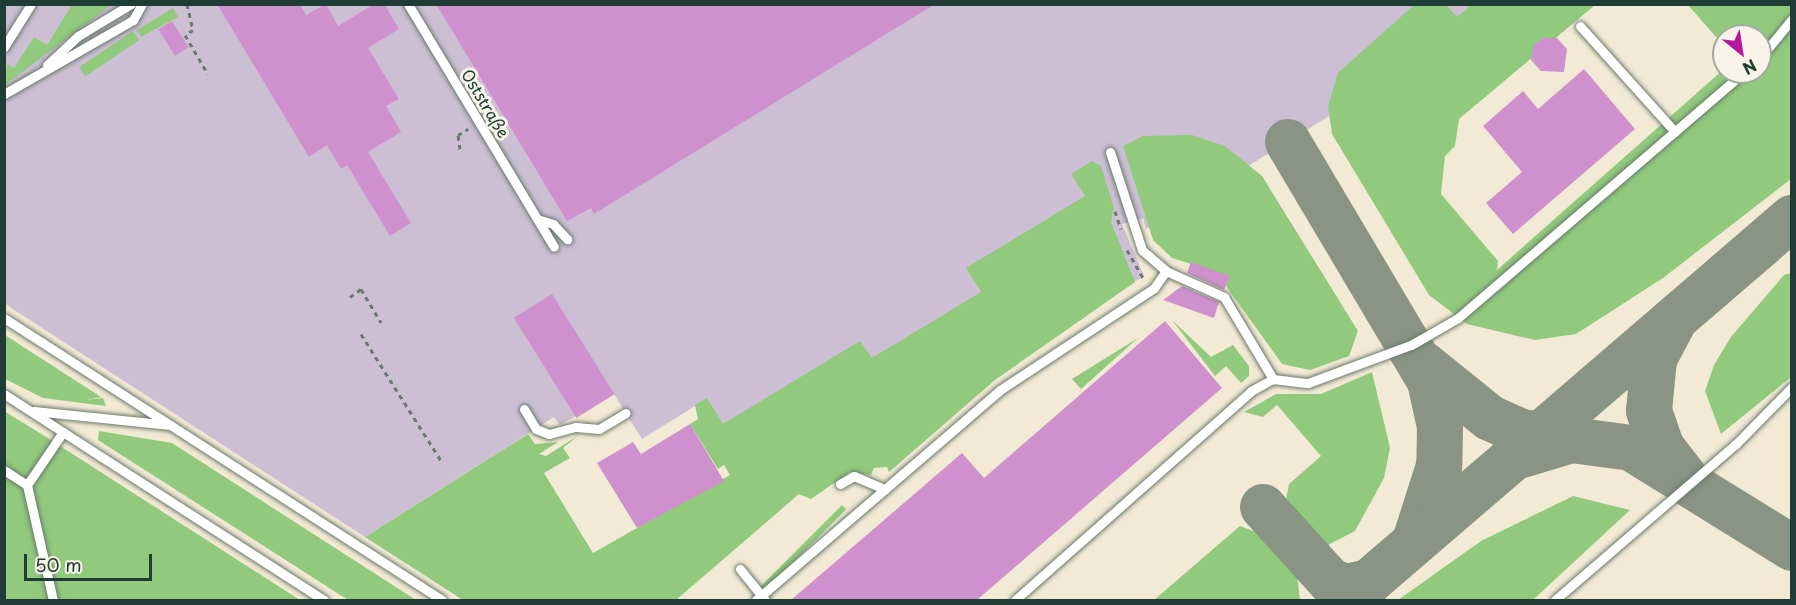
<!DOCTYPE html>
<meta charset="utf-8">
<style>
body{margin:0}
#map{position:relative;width:1796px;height:605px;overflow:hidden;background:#f3ead5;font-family:"Playpen Sans",sans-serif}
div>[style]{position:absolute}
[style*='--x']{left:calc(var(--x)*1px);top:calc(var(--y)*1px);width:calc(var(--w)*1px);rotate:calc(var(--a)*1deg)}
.industrial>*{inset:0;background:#ccbfd4}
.green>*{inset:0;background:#91ca7d;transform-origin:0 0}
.taxiway>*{height:46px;margin:-23px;padding:0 23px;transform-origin:23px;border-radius:23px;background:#899484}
.building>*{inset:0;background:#cf91cd;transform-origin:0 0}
.path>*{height:3px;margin-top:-1.5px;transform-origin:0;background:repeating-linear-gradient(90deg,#697a6c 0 4.5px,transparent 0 9px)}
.roads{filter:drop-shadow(0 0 2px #697a6c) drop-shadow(0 0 2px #697a6c)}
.service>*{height:9px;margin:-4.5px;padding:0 4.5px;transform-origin:4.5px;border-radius:4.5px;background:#fff}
span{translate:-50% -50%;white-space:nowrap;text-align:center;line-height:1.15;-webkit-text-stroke:6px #f7f3e8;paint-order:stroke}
.street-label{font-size:16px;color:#1f3d34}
.frame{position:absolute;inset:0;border:6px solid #1f3d34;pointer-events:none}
.north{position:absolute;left:1712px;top:24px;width:60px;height:60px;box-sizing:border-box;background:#f7f3e8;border:2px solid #a1aaa0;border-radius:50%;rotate:150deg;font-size:16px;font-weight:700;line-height:24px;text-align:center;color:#1f3d34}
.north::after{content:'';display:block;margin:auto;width:21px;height:27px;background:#b5179e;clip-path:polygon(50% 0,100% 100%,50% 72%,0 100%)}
.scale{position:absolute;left:24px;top:554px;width:128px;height:27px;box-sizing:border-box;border:3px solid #1f3d34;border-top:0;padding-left:8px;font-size:18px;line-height:21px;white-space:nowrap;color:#1f3d34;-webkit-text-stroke:4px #f7f3e8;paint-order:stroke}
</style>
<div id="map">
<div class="industrial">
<i style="clip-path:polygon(4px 5px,1562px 5px,1352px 102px,1146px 229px,1143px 218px,1122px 224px,1144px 276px,800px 490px,672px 600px,737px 478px,695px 406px,642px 439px,614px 394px,560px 425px,554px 417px,365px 537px,5px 304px)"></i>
</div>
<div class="green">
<i style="clip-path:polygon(72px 5px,111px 5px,5px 85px,7px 64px,14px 68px,34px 37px,47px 45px)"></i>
<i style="clip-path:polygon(1414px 5px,1446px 5px,1457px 17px,1471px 5px,1595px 5px,1459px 119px,1455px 146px,1445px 156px,1441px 194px,1498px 261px,1497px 270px,1724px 69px,1760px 72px,1760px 36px,1724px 36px,1724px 46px,1688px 5px,1791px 5px,1791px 179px,1663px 278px,1576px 334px,1535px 340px,1467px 324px,1429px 295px,1332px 134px,1328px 106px,1338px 73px)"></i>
<i style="clip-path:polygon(173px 8px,178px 17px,141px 37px,137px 30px)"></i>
<i style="left:133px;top:31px;width:11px;height:65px;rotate:56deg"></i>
<i style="clip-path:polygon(1192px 135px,1225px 146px,1262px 176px,1358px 331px,1349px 356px,1310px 370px,1282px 364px,1226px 286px,1229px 276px,1172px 258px,1153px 240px,1123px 146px,1143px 136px)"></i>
<i style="clip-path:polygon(1092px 161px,1101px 166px,1114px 208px,1111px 222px,1135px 282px,995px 380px,889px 472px,887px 467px,874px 468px,871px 475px,850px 472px,811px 499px,799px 494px,676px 600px,463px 600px,365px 537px,528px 434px,535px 444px,558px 442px,539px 454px,546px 456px,579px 435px,563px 448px,570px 458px,544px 473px,593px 553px,730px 475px,724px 465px,718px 469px,690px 424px,698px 419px,695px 405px,707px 398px,723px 424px,860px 341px,872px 358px,981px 292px,966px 268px,1085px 196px,1071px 174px)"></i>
<i style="clip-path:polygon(1791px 273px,1791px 377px,1721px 434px,1705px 391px,1714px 365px,1731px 337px,1784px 275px)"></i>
<i style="clip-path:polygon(1172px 320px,1211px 357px,1233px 345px,1249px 366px,1249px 376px,1241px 383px,1226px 366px,1215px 376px)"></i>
<i style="clip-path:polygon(5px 335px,101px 397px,85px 400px,103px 398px,106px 406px,43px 398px,5px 379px)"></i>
<i style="clip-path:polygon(1138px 338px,1081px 389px,1072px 379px)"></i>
<i style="clip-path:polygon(1372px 372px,1390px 448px,1384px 478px,1355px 531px,1326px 546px,1285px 504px,1289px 484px,1321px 456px,1277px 405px,1263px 417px,1244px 412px,1276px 394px,1321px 394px)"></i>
<i style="clip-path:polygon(4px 411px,43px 435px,300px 600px,5px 600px)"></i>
<i style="clip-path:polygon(99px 431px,172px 443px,416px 600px,348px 600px,98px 440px)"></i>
<i style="clip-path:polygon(1573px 496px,1630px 510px,1533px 600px,1398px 600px,1481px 541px)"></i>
<i style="left:842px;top:505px;width:6px;height:115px;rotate:45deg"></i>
<i style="clip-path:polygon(1240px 526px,1261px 534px,1297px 574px,1300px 600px,1154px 600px)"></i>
</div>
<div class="taxiway">
<i style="--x:1288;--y:142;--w:278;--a:59.3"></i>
<i style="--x:1430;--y:381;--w:47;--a:77.7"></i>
<i style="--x:1440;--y:427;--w:39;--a:91"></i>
<i style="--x:1439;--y:466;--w:79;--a:107.7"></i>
<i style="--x:1672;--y:325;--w:38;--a:118"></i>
<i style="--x:1654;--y:359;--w:52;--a:95.5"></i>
<i style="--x:1649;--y:411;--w:39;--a:71"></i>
<i style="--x:1662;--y:448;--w:36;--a:52"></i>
<i style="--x:1423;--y:364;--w:86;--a:38.9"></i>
<i style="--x:1490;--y:418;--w:34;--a:24"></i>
<i style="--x:1521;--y:432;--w:42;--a:6.8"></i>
<i style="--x:1522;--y:455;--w:52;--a:-16.7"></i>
<i style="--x:1572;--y:440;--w:60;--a:7.7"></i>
<i style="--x:1631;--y:448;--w:190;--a:31.8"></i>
<i style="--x:1263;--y:507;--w:101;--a:47.8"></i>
<i style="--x:1331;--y:582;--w:17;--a:17"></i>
<i style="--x:1347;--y:587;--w:23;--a:-13"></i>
<i style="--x:1348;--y:600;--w:586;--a:-40.71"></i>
</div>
<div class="building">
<i style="clip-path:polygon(217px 4px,300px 4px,306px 15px,326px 4px,338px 26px,374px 4px,384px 4px,399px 29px,368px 48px,399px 99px,386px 106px,401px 132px,368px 152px,411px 223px,390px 236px,347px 165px,341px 169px,327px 145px,309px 157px)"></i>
<i style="clip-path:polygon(436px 4px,935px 4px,594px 214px,591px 208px,567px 221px)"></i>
<i style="left:172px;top:21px;width:31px;height:16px;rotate:58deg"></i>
<i style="clip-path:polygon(1543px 38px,1557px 38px,1567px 49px,1564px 72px,1541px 71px,1531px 60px,1533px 46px)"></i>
<i style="clip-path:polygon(1584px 69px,1635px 129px,1513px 234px,1486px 203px,1522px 172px,1483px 126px,1523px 91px,1538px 109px)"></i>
<i style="clip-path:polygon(1191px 262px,1230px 276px,1224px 290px,1187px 273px)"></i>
<i style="clip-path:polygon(1182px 286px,1219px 302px,1214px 318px,1163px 300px)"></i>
<i style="left:552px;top:294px;width:118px;height:45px;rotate:58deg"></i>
<i style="clip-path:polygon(1165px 321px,1222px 388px,977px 600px,791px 600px,962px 453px,984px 478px)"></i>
<i style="clip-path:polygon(690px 424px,724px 481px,637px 528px,597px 463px,633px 442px,641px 454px)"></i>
</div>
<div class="path">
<i style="--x:187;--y:4;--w:27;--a:77"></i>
<i style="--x:193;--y:30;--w:9;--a:148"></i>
<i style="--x:185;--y:35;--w:45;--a:59.5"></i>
<i style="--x:460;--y:149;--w:14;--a:-98"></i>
<i style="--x:458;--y:135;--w:12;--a:-31"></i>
<i style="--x:1115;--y:211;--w:19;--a:72"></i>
<i style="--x:1127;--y:250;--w:34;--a:60"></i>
<i style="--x:350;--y:297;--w:14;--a:-36"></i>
<i style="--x:361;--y:289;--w:39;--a:59"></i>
<i style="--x:361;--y:334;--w:151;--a:57.7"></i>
</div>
<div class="roads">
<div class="service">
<i style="--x:408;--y:4;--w:283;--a:59"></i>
<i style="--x:1580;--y:26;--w:142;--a:48.1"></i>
<i style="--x:4;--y:47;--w:51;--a:-57.9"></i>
<i style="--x:1760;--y:58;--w:50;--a:-50.6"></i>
<i style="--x:47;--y:65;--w:42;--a:-43.1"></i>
<i style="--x:78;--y:36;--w:62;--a:-31.1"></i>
<i style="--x:4;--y:94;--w:149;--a:-29.8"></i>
<i style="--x:133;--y:20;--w:18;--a:-61"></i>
<i style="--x:1110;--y:152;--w:103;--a:71.9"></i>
<i style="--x:1142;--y:250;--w:32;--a:41"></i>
<i style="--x:1166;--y:271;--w:64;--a:24.1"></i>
<i style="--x:1224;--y:297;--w:96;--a:59.1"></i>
<i style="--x:1273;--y:379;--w:35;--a:7"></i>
<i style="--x:1308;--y:383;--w:110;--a:-20.3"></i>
<i style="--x:1411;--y:345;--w:54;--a:-29.9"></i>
<i style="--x:1458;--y:318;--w:377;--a:-40.7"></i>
<i style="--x:537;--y:219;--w:17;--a:17"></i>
<i style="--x:553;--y:224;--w:21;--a:47"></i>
<i style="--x:4;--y:318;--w:521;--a:32.77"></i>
<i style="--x:4;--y:394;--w:381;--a:32.8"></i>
<i style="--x:524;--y:409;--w:23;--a:59"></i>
<i style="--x:536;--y:429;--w:14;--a:21"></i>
<i style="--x:549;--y:434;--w:28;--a:-15"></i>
<i style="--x:576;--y:427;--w:23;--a:5"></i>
<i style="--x:599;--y:429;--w:31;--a:-31"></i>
<i style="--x:34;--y:411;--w:137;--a:5.9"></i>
<i style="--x:4;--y:470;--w:27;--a:33"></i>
<i style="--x:27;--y:485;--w:64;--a:-55.8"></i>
<i style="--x:840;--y:484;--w:16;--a:-30"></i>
<i style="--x:854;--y:476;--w:34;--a:23"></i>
<i style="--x:27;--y:485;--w:118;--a:77.3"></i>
<i style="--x:740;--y:569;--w:40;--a:51"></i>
<i style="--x:756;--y:600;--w:322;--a:-40.7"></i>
<i style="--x:1000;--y:390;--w:185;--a:-33.5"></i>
<i style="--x:1154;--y:288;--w:21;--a:-55"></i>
<i style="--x:1015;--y:600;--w:315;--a:-41.5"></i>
<i style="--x:1251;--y:391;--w:25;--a:-29"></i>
<i style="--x:1555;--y:600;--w:239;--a:-40.8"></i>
<i style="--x:1736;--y:444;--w:80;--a:-45.5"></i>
</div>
</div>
<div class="street-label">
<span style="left:486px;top:103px;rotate:59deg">Oststraße</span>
</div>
<div class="frame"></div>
<div class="north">N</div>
<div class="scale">50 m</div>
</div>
